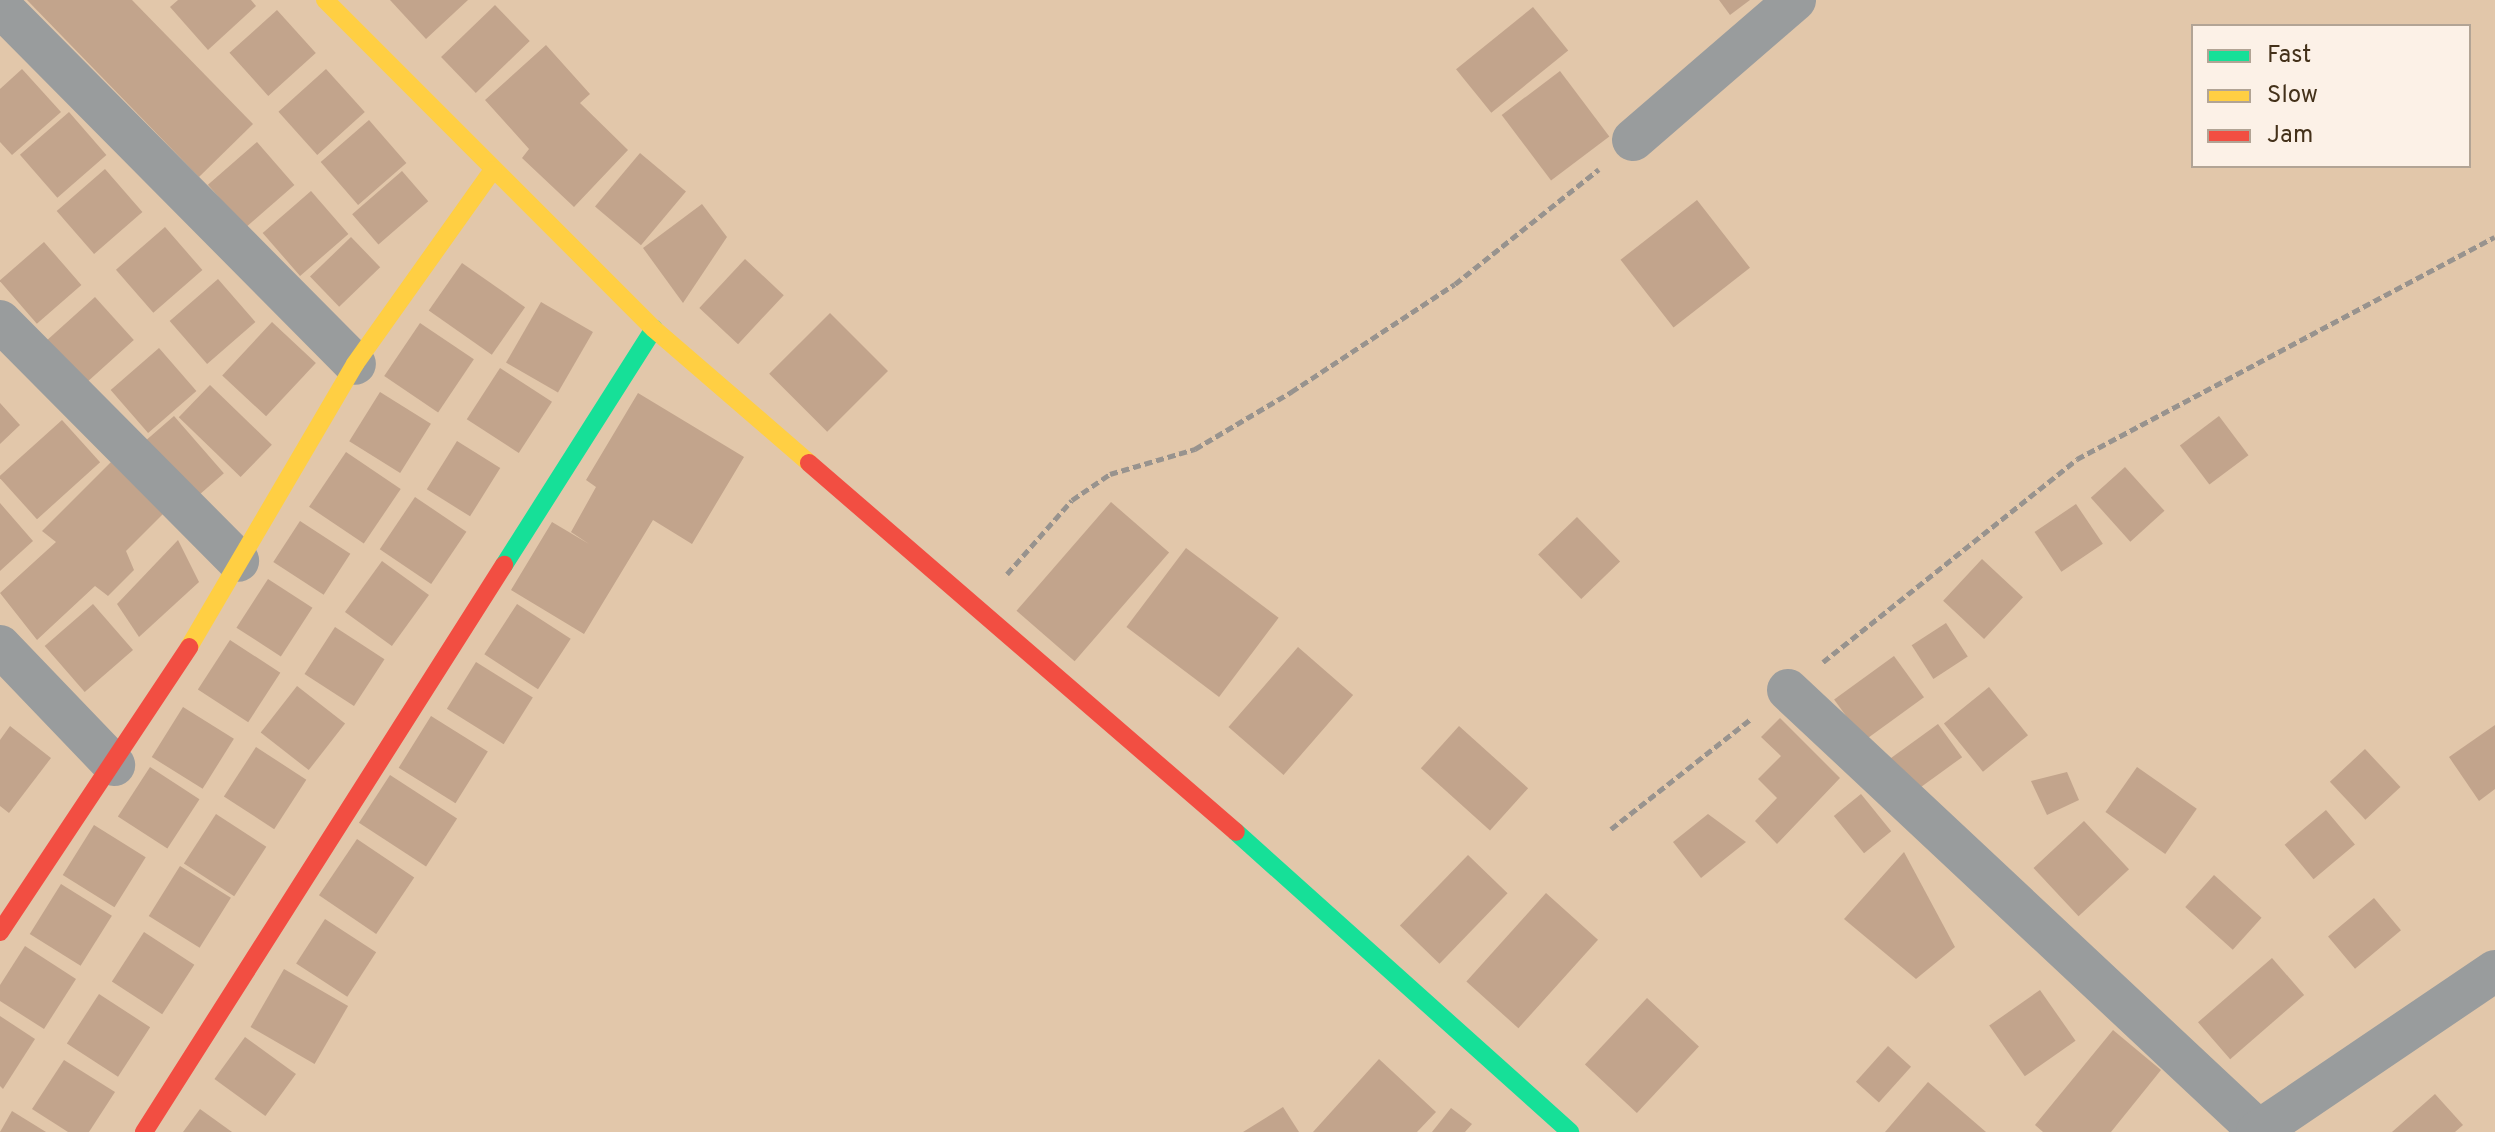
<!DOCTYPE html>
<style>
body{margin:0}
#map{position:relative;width:2495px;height:1132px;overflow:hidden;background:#e2c7aa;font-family:Overpass,sans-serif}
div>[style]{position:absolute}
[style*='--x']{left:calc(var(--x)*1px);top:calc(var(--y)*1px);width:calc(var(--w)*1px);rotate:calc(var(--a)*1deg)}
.building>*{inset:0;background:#c2a48c;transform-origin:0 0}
.path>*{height:5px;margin-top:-2.5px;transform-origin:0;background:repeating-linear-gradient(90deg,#98938e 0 8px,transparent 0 12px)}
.street>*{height:42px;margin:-21px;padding:0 21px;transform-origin:21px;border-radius:21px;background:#999c9d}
.fast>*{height:18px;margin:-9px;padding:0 9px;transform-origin:9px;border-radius:9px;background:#16e098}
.slow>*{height:18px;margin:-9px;padding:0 9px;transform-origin:9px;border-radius:9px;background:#ffcf43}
.jam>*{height:18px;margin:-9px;padding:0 9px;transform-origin:9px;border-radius:9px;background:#f24e42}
span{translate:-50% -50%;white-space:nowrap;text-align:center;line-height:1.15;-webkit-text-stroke:7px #fcf1e7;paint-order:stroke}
.legend{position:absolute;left:2191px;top:24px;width:280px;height:144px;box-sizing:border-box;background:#fcf1e7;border:2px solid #b2a495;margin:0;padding:10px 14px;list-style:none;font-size:24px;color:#44311a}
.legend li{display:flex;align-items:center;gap:16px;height:40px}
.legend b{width:40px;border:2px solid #b2a495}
</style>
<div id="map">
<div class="building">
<i style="clip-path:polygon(27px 0,132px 0,253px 124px,199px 177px)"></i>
<i style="clip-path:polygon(178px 0,251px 0,256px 6px,208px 50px,170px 7px)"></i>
<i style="clip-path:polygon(390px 0,468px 0,426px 39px)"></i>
<i style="clip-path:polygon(1719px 0,1750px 0,1730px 15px)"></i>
<i style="left:495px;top:5px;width:50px;height:75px;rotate:46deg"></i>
<i style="left:1533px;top:7px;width:56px;height:99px;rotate:51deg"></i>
<i style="left:277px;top:10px;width:58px;height:64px;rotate:48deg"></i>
<i style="clip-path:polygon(546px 45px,590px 94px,580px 103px,628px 150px,574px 207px,522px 158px,529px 149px,485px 100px)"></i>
<i style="clip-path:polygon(22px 69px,61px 112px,12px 155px,0 142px,0 89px)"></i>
<i style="left:326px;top:69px;width:58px;height:64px;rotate:48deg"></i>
<i style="left:1560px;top:71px;width:82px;height:73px;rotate:53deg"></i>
<i style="left:69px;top:112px;width:57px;height:65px;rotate:49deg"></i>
<i style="left:369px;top:120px;width:57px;height:64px;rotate:49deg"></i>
<i style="left:257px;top:142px;width:57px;height:65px;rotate:49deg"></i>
<i style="left:640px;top:153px;width:60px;height:70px;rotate:40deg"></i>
<i style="left:105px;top:169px;width:57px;height:64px;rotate:49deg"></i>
<i style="left:402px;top:171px;width:40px;height:66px;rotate:49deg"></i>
<i style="left:311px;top:191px;width:57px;height:64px;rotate:49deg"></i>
<i style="left:1697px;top:200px;width:86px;height:97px;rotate:52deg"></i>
<i style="clip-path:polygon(702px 204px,727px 237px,683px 303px,643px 248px)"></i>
<i style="left:165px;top:227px;width:57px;height:65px;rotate:49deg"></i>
<i style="left:351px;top:237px;width:42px;height:57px;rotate:46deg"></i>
<i style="left:44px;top:242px;width:57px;height:59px;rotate:49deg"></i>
<i style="left:745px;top:259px;width:53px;height:67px;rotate:43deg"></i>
<i style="left:462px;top:263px;width:77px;height:58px;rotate:35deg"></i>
<i style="left:218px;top:279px;width:57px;height:64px;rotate:49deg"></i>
<i style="left:95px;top:297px;width:58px;height:65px;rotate:48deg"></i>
<i style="left:541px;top:302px;width:60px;height:70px;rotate:30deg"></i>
<i style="left:830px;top:313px;width:82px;height:86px;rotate:45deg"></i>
<i style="left:272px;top:322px;width:60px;height:73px;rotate:43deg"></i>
<i style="left:420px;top:323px;width:65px;height:64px;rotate:34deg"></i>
<i style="left:159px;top:348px;width:57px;height:64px;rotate:49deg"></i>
<i style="left:500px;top:368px;width:62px;height:61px;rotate:33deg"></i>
<i style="left:210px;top:385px;width:86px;height:45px;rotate:44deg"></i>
<i style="left:380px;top:392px;width:60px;height:58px;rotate:32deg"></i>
<i style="clip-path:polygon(638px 393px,744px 457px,692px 544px,653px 520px,584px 634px,511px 590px,552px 522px,589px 544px,571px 532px,596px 487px,586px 480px)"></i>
<i style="clip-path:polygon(0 403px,20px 425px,0 444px)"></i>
<i style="left:174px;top:416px;width:76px;height:45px;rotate:49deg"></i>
<i style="left:2219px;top:416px;width:49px;height:49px;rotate:53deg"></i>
<i style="left:62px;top:420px;width:57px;height:85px;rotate:48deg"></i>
<i style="left:457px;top:441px;width:51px;height:57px;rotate:32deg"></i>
<i style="left:346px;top:452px;width:66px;height:66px;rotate:34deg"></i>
<i style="clip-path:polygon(111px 462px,163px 514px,126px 551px,134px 570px,108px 596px,95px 586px,37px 640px,0 593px,56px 542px,42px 531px)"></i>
<i style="left:2125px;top:467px;width:59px;height:46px;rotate:48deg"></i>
<i style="left:415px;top:497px;width:62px;height:63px;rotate:34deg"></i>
<i style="left:1111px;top:502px;width:77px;height:144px;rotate:41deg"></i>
<i style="clip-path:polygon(0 503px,33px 541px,0 571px)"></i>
<i style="left:2076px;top:504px;width:48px;height:50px;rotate:56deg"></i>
<i style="left:1577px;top:517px;width:62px;height:54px;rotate:46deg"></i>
<i style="left:300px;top:521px;width:60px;height:49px;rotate:33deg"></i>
<i style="clip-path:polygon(178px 540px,199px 582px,139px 637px,117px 604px)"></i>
<i style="left:1186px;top:548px;width:116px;height:99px;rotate:37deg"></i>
<i style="left:1982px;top:559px;width:56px;height:57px;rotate:43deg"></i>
<i style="left:382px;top:561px;width:58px;height:63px;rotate:36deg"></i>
<i style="left:268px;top:579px;width:53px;height:58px;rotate:33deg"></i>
<i style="left:93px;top:604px;width:61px;height:64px;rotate:49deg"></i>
<i style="left:517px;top:604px;width:64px;height:60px;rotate:33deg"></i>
<i style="left:1946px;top:623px;width:40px;height:41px;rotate:57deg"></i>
<i style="left:335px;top:627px;width:59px;height:56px;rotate:33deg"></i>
<i style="left:230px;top:640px;width:60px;height:59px;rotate:33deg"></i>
<i style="left:1298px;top:647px;width:73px;height:106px;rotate:41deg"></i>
<i style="left:1894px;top:656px;width:51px;height:74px;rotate:54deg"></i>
<i style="left:476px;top:662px;width:67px;height:55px;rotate:32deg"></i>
<i style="left:297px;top:686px;width:61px;height:59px;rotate:38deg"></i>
<i style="left:1989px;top:687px;width:62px;height:58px;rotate:51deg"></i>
<i style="left:183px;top:707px;width:60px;height:59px;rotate:32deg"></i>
<i style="left:431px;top:716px;width:67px;height:61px;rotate:32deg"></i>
<i style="clip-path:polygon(1780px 718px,1840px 778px,1777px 844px,1755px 821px,1777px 798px,1758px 779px,1781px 756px,1761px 737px)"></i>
<i style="left:1938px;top:724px;width:41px;height:61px;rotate:54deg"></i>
<i style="clip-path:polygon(2495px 725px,2495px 789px,2479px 801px,2449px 757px)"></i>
<i style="clip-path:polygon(10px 726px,51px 758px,9px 813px,0 806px,0 740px)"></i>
<i style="left:1459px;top:726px;width:93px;height:57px;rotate:42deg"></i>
<i style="left:256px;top:747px;width:60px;height:59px;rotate:33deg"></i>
<i style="left:2365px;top:749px;width:52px;height:48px;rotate:47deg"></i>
<i style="left:150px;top:767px;width:59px;height:59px;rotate:33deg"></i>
<i style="left:2137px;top:767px;width:73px;height:55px;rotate:35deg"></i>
<i style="clip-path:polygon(2067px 772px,2079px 800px,2047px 815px,2031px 781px)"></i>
<i style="left:390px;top:775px;width:80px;height:57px;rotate:33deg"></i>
<i style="left:1861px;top:794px;width:48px;height:35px;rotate:51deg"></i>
<i style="left:2326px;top:810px;width:45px;height:54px;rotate:50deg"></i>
<i style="left:216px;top:814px;width:60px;height:59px;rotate:33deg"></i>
<i style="clip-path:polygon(1708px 814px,1746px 842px,1701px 878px,1673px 842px)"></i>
<i style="left:2084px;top:821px;width:66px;height:69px;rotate:47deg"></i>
<i style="left:94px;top:825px;width:61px;height:59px;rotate:32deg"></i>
<i style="left:357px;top:839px;width:69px;height:68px;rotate:34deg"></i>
<i style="clip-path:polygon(1904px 852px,1955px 947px,1916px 979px,1844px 919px)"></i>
<i style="left:1468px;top:855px;width:55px;height:98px;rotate:44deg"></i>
<i style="left:180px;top:866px;width:60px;height:59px;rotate:32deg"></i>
<i style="left:2214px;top:875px;width:64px;height:43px;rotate:42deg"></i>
<i style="left:61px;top:884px;width:60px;height:59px;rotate:32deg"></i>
<i style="left:1546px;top:893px;width:70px;height:119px;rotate:42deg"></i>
<i style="left:2374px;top:898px;width:42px;height:60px;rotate:50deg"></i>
<i style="left:325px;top:919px;width:61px;height:53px;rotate:33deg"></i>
<i style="left:144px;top:932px;width:60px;height:59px;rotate:33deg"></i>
<i style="clip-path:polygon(25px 946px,76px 979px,44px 1029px,0 1001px,0 985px)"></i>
<i style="left:2272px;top:958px;width:49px;height:98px;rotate:49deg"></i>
<i style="left:284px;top:969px;width:74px;height:67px;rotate:30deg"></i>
<i style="left:2040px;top:990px;width:62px;height:62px;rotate:55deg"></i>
<i style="left:99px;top:994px;width:61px;height:59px;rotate:33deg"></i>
<i style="left:1647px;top:998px;width:71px;height:91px;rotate:43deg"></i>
<i style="clip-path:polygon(0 1016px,35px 1039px,3px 1089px,0 1086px)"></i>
<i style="clip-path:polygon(2113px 1030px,2161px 1070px,2111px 1132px,2043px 1132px,2035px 1125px)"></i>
<i style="left:245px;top:1037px;width:63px;height:52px;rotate:36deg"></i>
<i style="left:1888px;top:1046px;width:31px;height:48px;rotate:42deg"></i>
<i style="clip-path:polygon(1379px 1059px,1436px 1112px,1417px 1132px,1313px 1132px)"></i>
<i style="clip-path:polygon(64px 1060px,115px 1092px,89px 1132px,68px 1132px,32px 1109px)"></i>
<i style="clip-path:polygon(1928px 1082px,1986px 1132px,1885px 1132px)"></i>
<i style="clip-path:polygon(2435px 1094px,2463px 1125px,2455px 1132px,2392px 1132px)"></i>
<i style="clip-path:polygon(1283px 1107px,1299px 1132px,1243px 1132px)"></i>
<i style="clip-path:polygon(1451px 1108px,1472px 1124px,1465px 1132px,1432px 1132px)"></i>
<i style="clip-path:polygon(200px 1109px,232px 1132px,183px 1132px)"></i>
<i style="clip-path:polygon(12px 1111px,46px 1132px,0 1132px)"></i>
</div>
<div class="path">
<i style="--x:1007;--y:574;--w:98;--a:-48.7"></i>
<i style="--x:1072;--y:500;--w:46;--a:-34.4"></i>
<i style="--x:1110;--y:474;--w:89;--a:-16.4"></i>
<i style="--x:1195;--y:449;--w:112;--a:-30.7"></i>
<i style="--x:1291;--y:392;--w:196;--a:-33.4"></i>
<i style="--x:1455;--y:284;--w:184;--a:-38.6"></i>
<i style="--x:1823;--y:662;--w:325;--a:-38.6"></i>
<i style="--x:2077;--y:459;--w:473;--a:-28"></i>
<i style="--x:1611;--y:829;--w:179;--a:-38.2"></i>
</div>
<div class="street">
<i style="--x:0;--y:6;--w:504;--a:45.24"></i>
<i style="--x:1633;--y:140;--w:214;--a:-40.8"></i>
<i style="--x:0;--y:321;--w:338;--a:45.2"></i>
<i style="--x:0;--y:646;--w:165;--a:46.2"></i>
<i style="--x:1788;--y:690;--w:645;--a:43.12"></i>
<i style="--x:2257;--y:1132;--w:287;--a:-34.1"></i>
</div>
<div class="fast">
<i style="--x:504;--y:565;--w:280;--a:-57.6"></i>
<i style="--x:1236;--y:832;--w:449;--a:41.9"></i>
</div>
<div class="slow">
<i style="--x:325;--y:0;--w:465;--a:45"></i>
<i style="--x:654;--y:329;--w:205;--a:40.8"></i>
<i style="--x:189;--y:647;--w:328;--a:-59.6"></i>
<i style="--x:355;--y:364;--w:238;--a:-54.6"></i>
</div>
<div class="jam">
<i style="--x:809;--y:463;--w:564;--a:40.83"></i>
<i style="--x:0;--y:932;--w:342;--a:-56.4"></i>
<i style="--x:144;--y:1132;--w:672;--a:-57.59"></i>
</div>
<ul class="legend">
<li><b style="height:10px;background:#16e098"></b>Fast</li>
<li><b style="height:10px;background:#ffcf43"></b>Slow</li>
<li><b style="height:10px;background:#f24e42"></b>Jam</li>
</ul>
</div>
